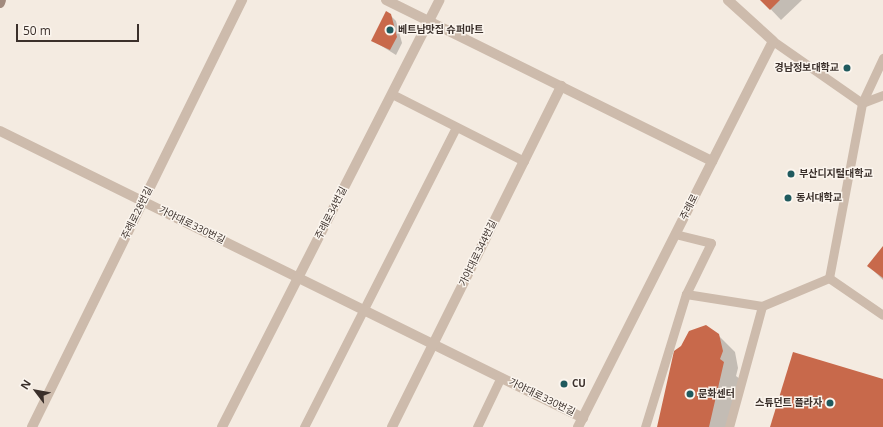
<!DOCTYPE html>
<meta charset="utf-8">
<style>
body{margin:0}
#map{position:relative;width:883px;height:427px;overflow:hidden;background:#f4ebe1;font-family:"Open Sans","Noto Sans KR",sans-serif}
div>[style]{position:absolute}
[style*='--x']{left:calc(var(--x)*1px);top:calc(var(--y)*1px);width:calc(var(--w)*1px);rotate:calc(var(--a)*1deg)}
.shadow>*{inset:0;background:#0003}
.building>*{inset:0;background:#c8694b}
.service>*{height:9px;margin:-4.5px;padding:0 4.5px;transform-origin:4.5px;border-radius:4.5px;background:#cdbbac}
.minor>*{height:10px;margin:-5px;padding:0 5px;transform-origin:5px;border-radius:5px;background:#cdbbac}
.tertiary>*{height:10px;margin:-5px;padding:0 5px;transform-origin:5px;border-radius:5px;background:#cdbbac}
.secondary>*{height:10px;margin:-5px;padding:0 5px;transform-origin:5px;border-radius:5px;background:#a18a7d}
.dots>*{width:11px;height:11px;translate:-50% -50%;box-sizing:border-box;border:2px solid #fbf5ee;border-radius:50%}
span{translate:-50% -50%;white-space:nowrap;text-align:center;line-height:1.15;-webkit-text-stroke:3px #fbf5ee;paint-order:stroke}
.poi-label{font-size:10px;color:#3b302b;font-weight:700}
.left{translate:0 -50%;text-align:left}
.right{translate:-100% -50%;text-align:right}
.street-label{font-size:10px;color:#3b302b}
.north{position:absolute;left:16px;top:371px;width:40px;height:40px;-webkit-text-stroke:3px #fbf5ee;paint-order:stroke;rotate:302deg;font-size:11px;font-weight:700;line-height:16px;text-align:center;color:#3b302b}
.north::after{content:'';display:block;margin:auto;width:14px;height:18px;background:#3b302b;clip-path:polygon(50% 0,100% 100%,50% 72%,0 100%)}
.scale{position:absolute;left:16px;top:24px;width:123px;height:18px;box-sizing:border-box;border:2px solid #3b302b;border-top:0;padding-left:5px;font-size:12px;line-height:14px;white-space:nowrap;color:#3b302b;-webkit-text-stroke:3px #fbf5ee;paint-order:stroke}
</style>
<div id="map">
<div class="shadow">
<i style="clip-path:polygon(762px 0,802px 0,781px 20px)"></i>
<i style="clip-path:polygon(390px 15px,396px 21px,402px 43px,396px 55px,372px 40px)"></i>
<i style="clip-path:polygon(883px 247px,883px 280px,869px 266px)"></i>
<i style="clip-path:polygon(718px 335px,735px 352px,738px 368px,736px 376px,740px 379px,729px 427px,658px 427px)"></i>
</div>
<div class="building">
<i style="clip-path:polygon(760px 0,780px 0,770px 10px)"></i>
<i style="clip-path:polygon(386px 11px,391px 14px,397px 37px,390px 50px,371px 41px)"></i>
<i style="clip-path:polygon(883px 246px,883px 278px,867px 266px)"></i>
<i style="clip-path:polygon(706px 325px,719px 334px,723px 351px,720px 359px,724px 362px,709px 427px,657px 427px,674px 351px,681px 346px,689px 331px)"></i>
<i style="clip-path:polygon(793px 352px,883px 379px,883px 427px,770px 427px)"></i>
</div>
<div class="service">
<i style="--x:773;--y:41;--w:108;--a:34.9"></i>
<i style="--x:392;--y:94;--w:148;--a:26.9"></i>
<i style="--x:862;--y:103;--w:22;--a:-21"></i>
<i style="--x:675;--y:234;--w:37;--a:14"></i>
<i style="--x:711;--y:243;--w:57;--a:116.1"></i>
<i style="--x:686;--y:294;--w:77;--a:9"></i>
<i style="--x:829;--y:278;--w:178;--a:-79.3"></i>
<i style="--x:862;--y:103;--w:50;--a:-65"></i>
<i style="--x:304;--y:427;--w:336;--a:-63.1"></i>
<i style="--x:477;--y:427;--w:55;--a:-64.4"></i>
<i style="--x:645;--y:427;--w:139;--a:-72.9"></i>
<i style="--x:729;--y:427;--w:125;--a:-74.7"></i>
<i style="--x:762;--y:306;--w:73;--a:-22.7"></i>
<i style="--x:829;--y:278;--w:65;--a:34.4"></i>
</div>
<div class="minor">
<i style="--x:386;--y:0;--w:364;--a:26.3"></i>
<i style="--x:0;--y:131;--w:650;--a:26.21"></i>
<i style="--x:32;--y:427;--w:476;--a:-63.8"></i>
<i style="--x:222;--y:427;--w:479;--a:-63"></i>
<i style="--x:392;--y:427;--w:381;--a:-63.6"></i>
</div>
<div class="tertiary">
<i style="--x:578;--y:427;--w:432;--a:-63.2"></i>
<i style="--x:773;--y:41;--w:61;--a:-137.7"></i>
</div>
<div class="secondary">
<i style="--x:0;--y:3;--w:3;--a:-72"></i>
</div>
<div class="dots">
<i style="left:390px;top:30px;background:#1f5a5e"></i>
<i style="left:847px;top:68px;background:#1f5a5e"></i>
<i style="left:791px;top:174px;background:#1f5a5e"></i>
<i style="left:788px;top:198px;background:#1f5a5e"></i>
<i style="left:564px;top:384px;background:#1f5a5e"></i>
<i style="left:690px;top:394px;background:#1f5a5e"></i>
<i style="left:830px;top:403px;background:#1f5a5e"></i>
</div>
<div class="poi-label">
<span class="left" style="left:398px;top:30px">베트남맛집 슈퍼마트</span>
<span class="right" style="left:839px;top:68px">경남정보대학교</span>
<span class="left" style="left:799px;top:174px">부산디지털대학교</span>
<span class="left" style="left:796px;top:198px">동서대학교</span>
<span class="left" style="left:572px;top:384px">CU</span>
<span class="left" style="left:698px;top:394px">문화센터</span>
<span class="right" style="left:822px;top:403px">스튜던트 플라자</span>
</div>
<div class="street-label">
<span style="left:689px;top:207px;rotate:-63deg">주례로</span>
<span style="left:137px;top:213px;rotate:-64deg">주례로28번길</span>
<span style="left:331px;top:213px;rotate:-63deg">주례로34번길</span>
<span style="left:192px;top:225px;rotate:26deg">가야대로330번길</span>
<span style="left:478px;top:253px;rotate:-64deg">가야대로344번길</span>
<span style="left:542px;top:397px;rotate:26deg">가야대로330번길</span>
</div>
<div class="north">N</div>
<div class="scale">50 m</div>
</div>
